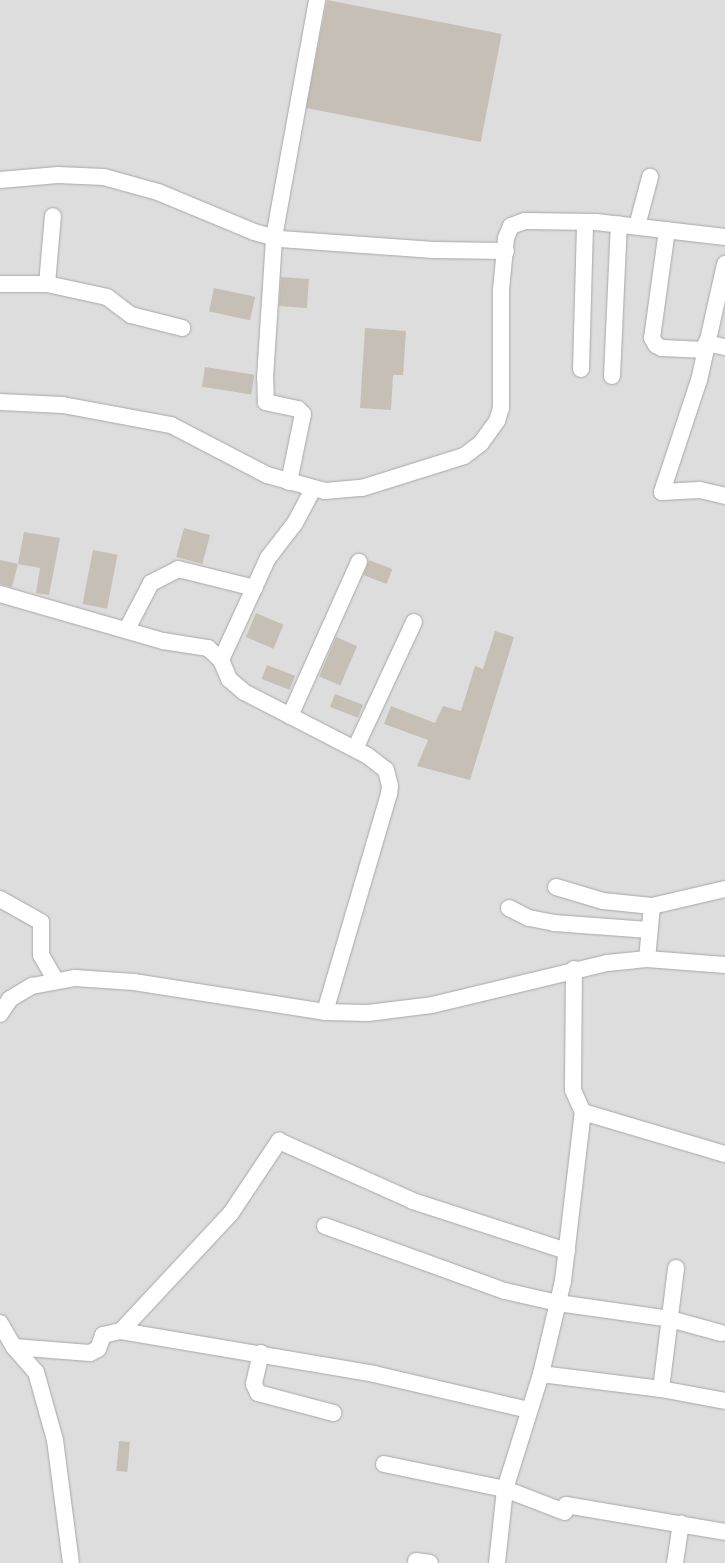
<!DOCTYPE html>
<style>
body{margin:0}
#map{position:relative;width:725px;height:1563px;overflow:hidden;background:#f1efe6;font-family:"Work Sans",sans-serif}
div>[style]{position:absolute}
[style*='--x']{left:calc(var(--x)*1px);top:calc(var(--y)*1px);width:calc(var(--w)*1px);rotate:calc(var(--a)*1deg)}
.residential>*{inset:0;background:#dedddd;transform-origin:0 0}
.building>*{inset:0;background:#c6bfb5;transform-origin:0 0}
.roads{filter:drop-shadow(0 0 1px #a7a7a7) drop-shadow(0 0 1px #a7a7a7)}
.minor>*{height:16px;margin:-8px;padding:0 8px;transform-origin:8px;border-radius:8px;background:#fff}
span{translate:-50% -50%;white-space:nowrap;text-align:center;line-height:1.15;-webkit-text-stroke:4px #fff;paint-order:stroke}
</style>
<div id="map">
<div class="residential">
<i style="left:0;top:0;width:725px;height:1563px"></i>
</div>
<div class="building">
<i style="left:327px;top:0;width:178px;height:110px;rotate:11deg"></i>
<i style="left:281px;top:277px;width:28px;height:29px;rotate:4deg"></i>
<i style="left:214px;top:288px;width:42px;height:24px;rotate:12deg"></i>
<i style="clip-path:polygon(365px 328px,406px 331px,403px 375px,393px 375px,391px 410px,360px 408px)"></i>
<i style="left:205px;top:367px;width:50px;height:20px;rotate:9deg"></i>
<i style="left:184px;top:528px;width:27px;height:30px;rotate:15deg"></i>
<i style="clip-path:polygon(24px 532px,60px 538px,49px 595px,36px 593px,40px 568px,18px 564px)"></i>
<i style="left:93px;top:550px;width:25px;height:55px;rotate:11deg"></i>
<i style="clip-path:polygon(0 560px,18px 564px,12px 587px,0 584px)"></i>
<i style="left:369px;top:560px;width:25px;height:16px;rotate:21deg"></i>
<i style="left:256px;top:613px;width:30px;height:26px;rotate:23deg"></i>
<i style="clip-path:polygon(495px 631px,514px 637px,470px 780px,417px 766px,428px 740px,384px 724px,391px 706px,435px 723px,443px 706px,461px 711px,475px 666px,483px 669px)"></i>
<i style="left:336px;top:637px;width:23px;height:43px;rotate:23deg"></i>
<i style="left:267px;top:665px;width:30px;height:15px;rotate:21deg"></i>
<i style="left:335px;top:694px;width:30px;height:14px;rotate:21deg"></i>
<i style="left:119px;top:1441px;width:11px;height:30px;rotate:5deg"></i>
</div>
<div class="roads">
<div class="minor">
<i style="--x:0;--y:180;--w:58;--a:-4.9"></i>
<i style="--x:58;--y:175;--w:46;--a:2.5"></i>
<i style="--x:104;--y:177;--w:56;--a:15.5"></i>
<i style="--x:158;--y:192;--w:104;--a:22.6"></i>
<i style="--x:254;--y:232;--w:27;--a:15"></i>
<i style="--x:280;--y:239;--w:154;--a:4.1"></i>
<i style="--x:434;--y:250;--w:72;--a:0.8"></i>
<i style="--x:637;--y:226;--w:51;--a:-75.1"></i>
<i style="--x:667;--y:230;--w:109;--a:97.9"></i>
<i style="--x:652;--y:338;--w:8;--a:60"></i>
<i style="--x:656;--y:345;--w:7;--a:27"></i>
<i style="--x:662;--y:348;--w:43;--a:2.7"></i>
<i style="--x:725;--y:264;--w:119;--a:102.6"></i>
<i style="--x:699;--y:380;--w:118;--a:108.3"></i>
<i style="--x:662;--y:492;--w:38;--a:-3"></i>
<i style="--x:700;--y:490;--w:26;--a:13"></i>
<i style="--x:0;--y:284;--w:47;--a:0"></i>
<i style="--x:47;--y:284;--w:61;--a:12.2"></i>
<i style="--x:107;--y:297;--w:30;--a:37"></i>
<i style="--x:131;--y:315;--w:53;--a:14.3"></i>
<i style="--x:47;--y:284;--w:68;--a:-85"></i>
<i style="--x:706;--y:343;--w:19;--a:12"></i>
<i style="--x:581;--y:369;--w:147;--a:-88.4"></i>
<i style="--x:612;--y:376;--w:152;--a:-87.4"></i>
<i style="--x:0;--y:402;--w:63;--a:2.7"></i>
<i style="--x:63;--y:405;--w:110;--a:10.5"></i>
<i style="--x:171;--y:425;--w:108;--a:27.5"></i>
<i style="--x:267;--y:475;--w:60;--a:15.4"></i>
<i style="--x:325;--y:491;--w:37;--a:-5"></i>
<i style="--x:362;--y:488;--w:107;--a:-17.4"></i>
<i style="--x:464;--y:456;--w:21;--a:-37"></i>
<i style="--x:481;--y:443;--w:27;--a:-54"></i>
<i style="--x:497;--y:421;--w:14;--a:-73"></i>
<i style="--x:501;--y:408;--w:118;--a:-90"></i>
<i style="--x:501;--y:290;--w:52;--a:-84.5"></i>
<i style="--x:506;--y:238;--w:13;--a:-67"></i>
<i style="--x:511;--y:226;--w:15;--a:-20"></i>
<i style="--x:525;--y:221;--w:71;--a:0.8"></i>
<i style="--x:596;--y:222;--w:130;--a:6.6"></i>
<i style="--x:289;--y:482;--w:69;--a:-78.4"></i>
<i style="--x:303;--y:414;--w:7;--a:-135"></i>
<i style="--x:298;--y:409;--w:33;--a:-168"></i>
<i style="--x:266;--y:402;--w:24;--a:-92"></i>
<i style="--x:265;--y:378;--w:141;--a:-86.3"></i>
<i style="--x:274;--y:237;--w:241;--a:-79.7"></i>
<i style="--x:0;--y:594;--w:170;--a:16.1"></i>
<i style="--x:163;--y:641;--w:46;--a:8.8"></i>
<i style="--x:208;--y:648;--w:18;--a:43"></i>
<i style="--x:221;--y:660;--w:21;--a:67"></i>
<i style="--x:229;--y:679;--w:20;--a:41"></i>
<i style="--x:244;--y:692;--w:140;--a:27.3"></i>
<i style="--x:368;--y:756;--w:23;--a:38"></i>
<i style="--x:386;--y:770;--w:16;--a:76"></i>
<i style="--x:390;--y:786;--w:8;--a:97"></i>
<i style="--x:389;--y:794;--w:227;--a:106.4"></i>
<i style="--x:127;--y:629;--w:52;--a:-62.4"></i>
<i style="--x:151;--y:583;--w:30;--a:-27"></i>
<i style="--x:178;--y:569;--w:79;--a:13.9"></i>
<i style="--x:221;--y:660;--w:112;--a:-65.3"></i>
<i style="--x:268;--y:558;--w:44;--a:-52.4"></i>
<i style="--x:295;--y:523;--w:38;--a:-62"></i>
<i style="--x:290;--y:716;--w:169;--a:-65.9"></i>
<i style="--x:355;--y:749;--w:140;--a:-65.1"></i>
<i style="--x:556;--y:887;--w:49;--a:16.6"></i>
<i style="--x:603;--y:901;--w:49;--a:5.8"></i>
<i style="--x:0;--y:899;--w:47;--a:29.3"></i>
<i style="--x:41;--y:922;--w:33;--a:90"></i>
<i style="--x:41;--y:955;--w:30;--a:60"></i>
<i style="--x:509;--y:908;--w:22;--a:27"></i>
<i style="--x:529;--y:918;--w:25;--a:11"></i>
<i style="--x:554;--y:923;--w:95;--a:4.2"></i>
<i style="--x:647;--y:959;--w:53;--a:-84.6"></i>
<i style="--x:652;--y:906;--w:75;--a:-13.1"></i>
<i style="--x:574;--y:969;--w:121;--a:90.5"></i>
<i style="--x:573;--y:1090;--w:24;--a:66"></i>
<i style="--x:0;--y:1014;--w:18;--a:-56"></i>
<i style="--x:10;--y:999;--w:26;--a:-31"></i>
<i style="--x:32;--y:986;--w:44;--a:-10.5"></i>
<i style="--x:75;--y:978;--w:59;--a:3.9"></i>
<i style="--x:134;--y:982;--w:193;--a:8.9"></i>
<i style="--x:325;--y:1012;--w:43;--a:1.3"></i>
<i style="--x:368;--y:1013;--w:64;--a:-7.1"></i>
<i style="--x:432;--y:1005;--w:180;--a:-13.5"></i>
<i style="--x:607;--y:963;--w:40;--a:-5.7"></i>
<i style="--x:647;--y:959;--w:78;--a:4.4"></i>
<i style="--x:325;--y:1226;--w:191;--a:19.9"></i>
<i style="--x:505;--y:1291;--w:54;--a:12.8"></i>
<i style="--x:558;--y:1303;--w:113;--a:8.1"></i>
<i style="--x:670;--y:1319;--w:53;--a:15.4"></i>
<i style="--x:0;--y:1323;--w:28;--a:60"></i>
<i style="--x:14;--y:1347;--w:33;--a:49"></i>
<i style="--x:36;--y:1372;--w:71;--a:74.4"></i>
<i style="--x:55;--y:1440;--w:124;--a:82.6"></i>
<i style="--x:121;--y:1331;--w:161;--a:-47"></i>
<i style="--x:231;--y:1213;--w:87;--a:-56.3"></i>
<i style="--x:279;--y:1141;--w:147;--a:24.1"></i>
<i style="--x:413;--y:1201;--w:162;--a:18"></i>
<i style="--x:14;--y:1347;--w:76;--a:4.5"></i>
<i style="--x:90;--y:1353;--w:9;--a:-27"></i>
<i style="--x:98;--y:1349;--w:15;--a:-70"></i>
<i style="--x:103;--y:1335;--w:18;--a:-13"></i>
<i style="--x:121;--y:1331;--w:257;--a:9.6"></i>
<i style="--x:374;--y:1374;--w:159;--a:13.1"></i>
<i style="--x:261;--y:1353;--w:32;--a:103"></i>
<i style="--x:254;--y:1384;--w:10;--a:66"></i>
<i style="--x:258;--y:1393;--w:78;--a:14.9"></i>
<i style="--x:541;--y:1374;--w:121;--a:7.1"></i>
<i style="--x:661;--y:1389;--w:65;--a:10.6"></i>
<i style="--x:661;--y:1389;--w:122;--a:-82.9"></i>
<i style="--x:384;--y:1464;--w:124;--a:11.7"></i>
<i style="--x:505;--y:1489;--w:64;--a:21"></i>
<i style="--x:566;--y:1505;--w:161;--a:9.6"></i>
<i style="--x:416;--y:1561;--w:14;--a:8"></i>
<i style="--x:497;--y:1563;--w:74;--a:-83.8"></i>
<i style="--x:505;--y:1489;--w:121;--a:-72.6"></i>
<i style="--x:541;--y:1374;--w:96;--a:-76.7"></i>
<i style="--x:563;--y:1281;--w:170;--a:-83.3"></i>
<i style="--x:583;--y:1112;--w:148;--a:16.5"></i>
<i style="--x:675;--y:1563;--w:40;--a:-81.5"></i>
</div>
</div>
</div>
